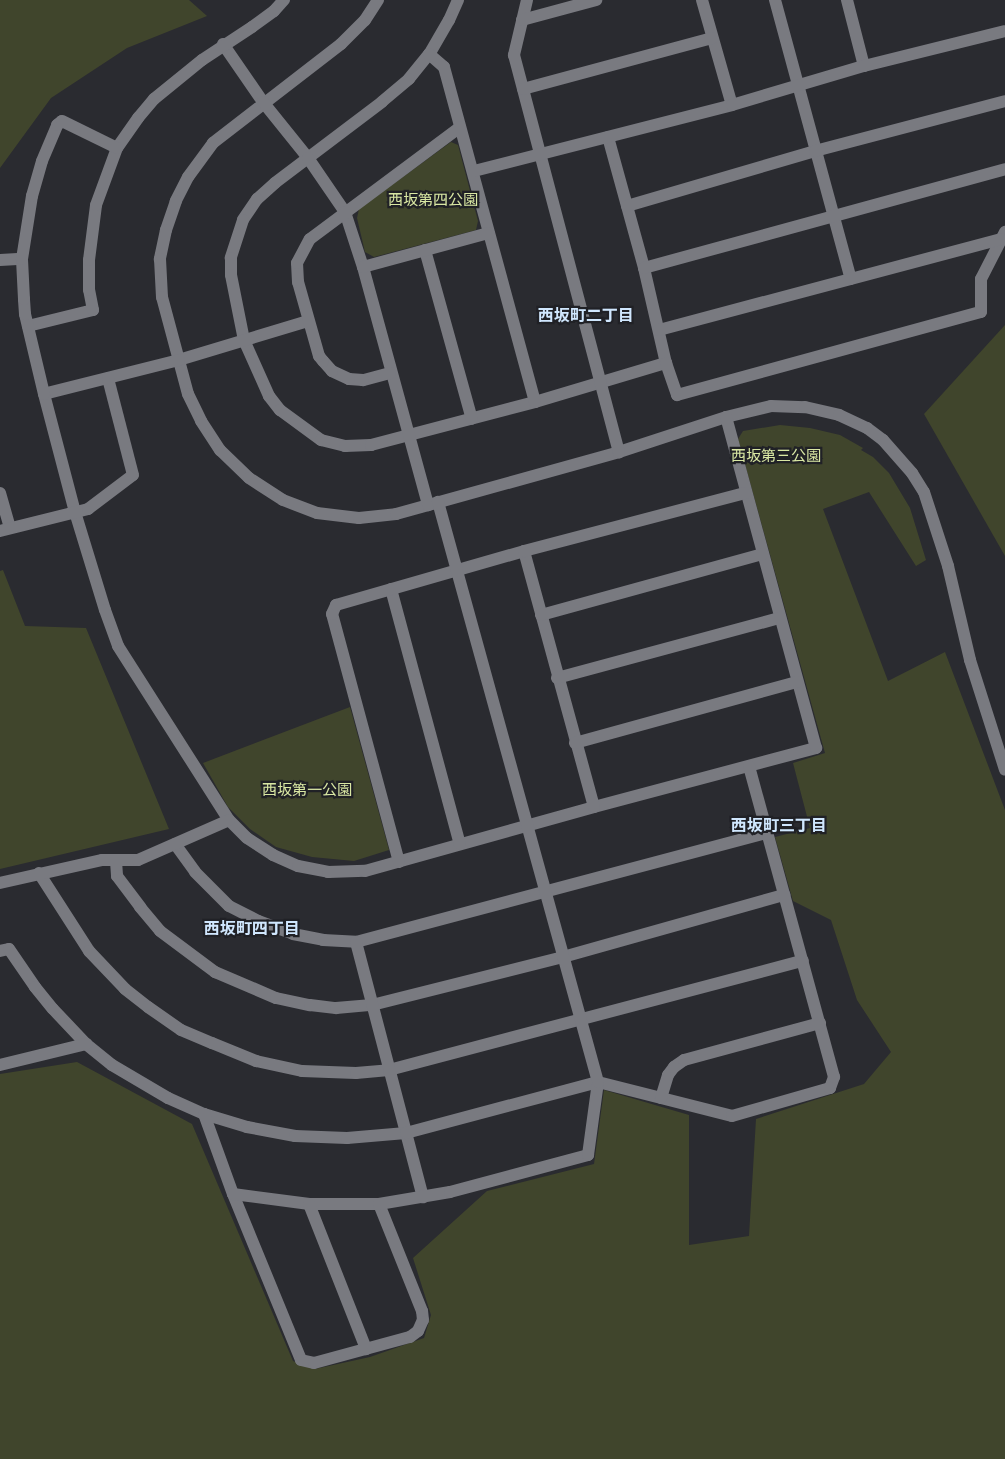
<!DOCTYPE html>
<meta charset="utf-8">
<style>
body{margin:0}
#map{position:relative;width:1005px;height:1459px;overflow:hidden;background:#2a2b30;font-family:Figtree,"Noto Sans JP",sans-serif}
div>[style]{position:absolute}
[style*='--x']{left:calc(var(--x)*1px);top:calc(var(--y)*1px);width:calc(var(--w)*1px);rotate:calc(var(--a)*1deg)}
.green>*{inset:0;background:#40452c}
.minor>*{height:12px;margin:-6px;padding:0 6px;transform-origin:6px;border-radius:6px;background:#797a80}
span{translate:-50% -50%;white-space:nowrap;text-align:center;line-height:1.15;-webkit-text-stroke:4.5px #202126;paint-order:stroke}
.park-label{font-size:15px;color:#d9e7a3}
.neighbourhood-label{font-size:16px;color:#d0e7fe;font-weight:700}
</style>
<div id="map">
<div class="green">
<i style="clip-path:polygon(0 0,189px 0,207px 16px,127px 48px,51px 98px,0 168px)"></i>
<i style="clip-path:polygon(451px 142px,458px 145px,478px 221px,476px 230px,374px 257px,365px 252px,357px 218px,359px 209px)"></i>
<i style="clip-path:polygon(1005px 325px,1005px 556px,924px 414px)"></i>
<i style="clip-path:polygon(780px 425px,810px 428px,840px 435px,863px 448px,861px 450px,873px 457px,889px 473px,910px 508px,926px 560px,916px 566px,869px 492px,823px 509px,888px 681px,945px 652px,1005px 810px,1005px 1459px,0 1459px,0 1074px,77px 1062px,192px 1124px,293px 1361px,315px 1369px,370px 1357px,424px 1338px,431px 1315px,413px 1258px,487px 1191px,594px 1164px,604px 1090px,689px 1115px,689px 1245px,749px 1236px,756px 1119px,864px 1084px,891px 1052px,857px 1000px,831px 920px,793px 901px,775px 837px,810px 828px,793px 763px,825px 753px,738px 439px,743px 431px)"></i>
<i style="clip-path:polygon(3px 570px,25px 626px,86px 628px,169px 829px,0 869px,0 571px)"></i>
<i style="clip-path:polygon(350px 707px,389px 850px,354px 861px,312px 857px,276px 847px,250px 829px,228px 807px,203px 763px)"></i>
</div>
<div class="minor">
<i style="--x:378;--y:0;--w:24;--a:123"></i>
<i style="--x:365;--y:20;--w:34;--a:135"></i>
<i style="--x:341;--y:44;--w:162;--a:142.3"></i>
<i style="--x:213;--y:143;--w:42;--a:126.3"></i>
<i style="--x:188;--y:177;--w:27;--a:117"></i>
<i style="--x:176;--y:201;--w:31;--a:109"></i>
<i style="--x:166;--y:230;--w:30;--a:102"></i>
<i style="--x:160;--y:259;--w:38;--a:87"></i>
<i style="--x:162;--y:297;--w:100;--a:75"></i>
<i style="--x:188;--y:394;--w:30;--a:64"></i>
<i style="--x:201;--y:421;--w:35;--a:57"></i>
<i style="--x:220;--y:450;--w:40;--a:44"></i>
<i style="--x:249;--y:478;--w:40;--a:32.9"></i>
<i style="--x:283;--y:500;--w:36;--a:21"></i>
<i style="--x:317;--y:513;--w:42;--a:6.8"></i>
<i style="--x:359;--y:518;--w:37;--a:-6"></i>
<i style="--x:396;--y:514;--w:231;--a:-15.5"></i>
<i style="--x:619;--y:452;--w:113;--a:-18.1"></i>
<i style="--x:726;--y:417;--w:46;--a:-13.7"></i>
<i style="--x:771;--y:406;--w:34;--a:2"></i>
<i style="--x:805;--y:407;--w:35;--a:13"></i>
<i style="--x:839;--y:415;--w:31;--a:25"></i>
<i style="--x:867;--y:428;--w:20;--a:37"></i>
<i style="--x:883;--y:440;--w:44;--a:48.7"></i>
<i style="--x:912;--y:473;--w:22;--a:58"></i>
<i style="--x:924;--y:492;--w:78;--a:72"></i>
<i style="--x:948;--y:566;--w:97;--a:76.8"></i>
<i style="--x:970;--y:660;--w:115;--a:72.3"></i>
<i style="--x:458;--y:0;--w:22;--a:114"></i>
<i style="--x:449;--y:20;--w:39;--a:120"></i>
<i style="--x:429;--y:54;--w:32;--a:129"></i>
<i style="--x:409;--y:79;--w:35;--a:140"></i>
<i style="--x:382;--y:102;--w:134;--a:142.9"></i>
<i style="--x:275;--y:183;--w:24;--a:138"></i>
<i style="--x:257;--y:199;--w:25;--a:124"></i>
<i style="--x:243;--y:220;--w:40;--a:108"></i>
<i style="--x:231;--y:258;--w:17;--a:90"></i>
<i style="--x:231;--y:275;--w:66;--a:78.7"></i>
<i style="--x:244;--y:340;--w:61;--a:65.9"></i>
<i style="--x:269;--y:396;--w:18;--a:52"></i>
<i style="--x:280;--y:410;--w:51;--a:36.2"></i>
<i style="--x:321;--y:440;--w:25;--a:14"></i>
<i style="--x:345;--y:446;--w:26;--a:-2"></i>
<i style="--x:371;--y:445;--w:170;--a:-14.7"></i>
<i style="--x:535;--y:402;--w:137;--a:-16.6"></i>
<i style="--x:527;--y:0;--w:57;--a:103.3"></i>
<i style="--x:514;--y:55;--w:411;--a:75.2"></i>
<i style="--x:702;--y:0;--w:109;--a:74.1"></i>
<i style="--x:775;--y:0;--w:289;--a:74.8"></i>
<i style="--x:847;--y:0;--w:68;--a:75.6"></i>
<i style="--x:522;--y:20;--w:77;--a:-15.1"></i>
<i style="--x:223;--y:44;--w:70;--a:55.4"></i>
<i style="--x:263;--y:102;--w:72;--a:51.2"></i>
<i style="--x:308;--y:158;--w:65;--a:55.6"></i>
<i style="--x:345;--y:212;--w:58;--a:71.9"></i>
<i style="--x:363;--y:267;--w:247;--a:74.7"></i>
<i style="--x:429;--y:54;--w:20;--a:41"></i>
<i style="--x:444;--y:67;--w:347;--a:74.8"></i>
<i style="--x:523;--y:89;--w:196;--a:-15.1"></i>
<i style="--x:608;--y:137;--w:136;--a:74.6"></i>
<i style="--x:644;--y:268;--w:98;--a:77"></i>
<i style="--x:666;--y:363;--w:34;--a:71"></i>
<i style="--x:677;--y:395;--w:315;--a:-15.3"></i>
<i style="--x:981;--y:312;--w:33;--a:-90"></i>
<i style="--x:981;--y:279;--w:53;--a:-62.9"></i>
<i style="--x:474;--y:171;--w:266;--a:-14.3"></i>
<i style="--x:732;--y:105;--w:138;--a:-16.5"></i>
<i style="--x:864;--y:66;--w:145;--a:-13.9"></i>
<i style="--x:627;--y:206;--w:196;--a:-16.3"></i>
<i style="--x:815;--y:151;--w:196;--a:-14.7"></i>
<i style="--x:425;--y:250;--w:175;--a:74.5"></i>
<i style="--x:0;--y:260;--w:22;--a:-3"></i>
<i style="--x:363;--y:267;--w:130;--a:-15.2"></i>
<i style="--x:644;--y:268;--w:374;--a:-15.3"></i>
<i style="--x:308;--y:321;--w:135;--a:163.2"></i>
<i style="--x:179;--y:360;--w:139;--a:165.9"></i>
<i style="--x:44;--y:394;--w:122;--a:75.3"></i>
<i style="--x:75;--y:512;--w:102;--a:73"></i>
<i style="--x:105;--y:610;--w:38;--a:70"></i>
<i style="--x:118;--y:646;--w:206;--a:57.5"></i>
<i style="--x:229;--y:820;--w:25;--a:45"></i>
<i style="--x:247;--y:838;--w:31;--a:33"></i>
<i style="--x:273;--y:855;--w:27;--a:24"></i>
<i style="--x:298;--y:866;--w:31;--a:11"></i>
<i style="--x:328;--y:872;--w:37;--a:-2"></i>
<i style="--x:365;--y:871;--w:238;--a:-15.6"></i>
<i style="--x:594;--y:807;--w:230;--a:-14.9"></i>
<i style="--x:816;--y:748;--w:343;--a:-105.2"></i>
<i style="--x:28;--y:326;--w:67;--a:-13.8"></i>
<i style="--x:93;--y:310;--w:20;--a:-101"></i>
<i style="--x:89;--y:290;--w:30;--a:-90"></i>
<i style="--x:89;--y:260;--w:55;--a:-82.7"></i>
<i style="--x:96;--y:205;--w:61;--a:-69.8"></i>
<i style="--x:117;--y:148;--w:37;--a:-55"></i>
<i style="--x:138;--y:118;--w:25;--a:-50"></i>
<i style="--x:154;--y:99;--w:62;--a:-39.1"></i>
<i style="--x:202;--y:60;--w:60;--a:-33.4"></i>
<i style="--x:252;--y:27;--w:27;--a:-36"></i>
<i style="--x:274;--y:11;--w:15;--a:-48"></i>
<i style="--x:659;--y:330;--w:354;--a:-14.9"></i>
<i style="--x:390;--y:373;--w:28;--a:165"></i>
<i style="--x:363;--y:380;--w:14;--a:-176"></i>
<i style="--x:349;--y:379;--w:19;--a:-155"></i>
<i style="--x:332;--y:371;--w:13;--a:-132"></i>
<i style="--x:323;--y:361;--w:6;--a:-129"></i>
<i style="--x:319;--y:356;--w:77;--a:-105.8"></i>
<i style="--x:298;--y:282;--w:19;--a:-93"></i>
<i style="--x:297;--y:263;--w:27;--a:-62"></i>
<i style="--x:310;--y:239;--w:187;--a:-36.7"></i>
<i style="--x:44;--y:394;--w:82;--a:-103.4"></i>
<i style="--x:25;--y:314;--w:15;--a:-94"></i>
<i style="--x:24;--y:299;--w:40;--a:-92.9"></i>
<i style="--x:22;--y:259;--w:64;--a:-81"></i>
<i style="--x:32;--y:196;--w:36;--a:-74"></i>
<i style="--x:42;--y:161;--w:39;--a:-67"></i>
<i style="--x:57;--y:125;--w:6;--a:-39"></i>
<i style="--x:62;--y:121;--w:61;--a:26.1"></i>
<i style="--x:0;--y:493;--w:36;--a:74"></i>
<i style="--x:0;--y:531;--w:91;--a:-14"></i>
<i style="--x:88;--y:509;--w:56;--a:-37.1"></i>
<i style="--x:133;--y:475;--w:100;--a:-104.5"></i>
<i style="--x:524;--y:551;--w:265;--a:74.7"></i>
<i style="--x:391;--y:589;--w:264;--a:74.9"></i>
<i style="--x:541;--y:615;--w:230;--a:-15.4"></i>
<i style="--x:557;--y:678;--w:231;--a:-15.1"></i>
<i style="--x:575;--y:743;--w:230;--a:-15.4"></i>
<i style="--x:175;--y:844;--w:34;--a:54"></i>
<i style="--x:195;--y:872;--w:48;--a:45"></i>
<i style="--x:229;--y:906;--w:33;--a:27"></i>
<i style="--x:258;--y:921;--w:37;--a:20"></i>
<i style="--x:293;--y:934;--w:31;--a:11"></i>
<i style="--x:323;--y:940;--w:33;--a:3"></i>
<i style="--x:356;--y:942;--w:424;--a:-14.9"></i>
<i style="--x:116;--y:861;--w:15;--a:86"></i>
<i style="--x:117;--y:876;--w:39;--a:53"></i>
<i style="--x:140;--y:907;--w:31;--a:50"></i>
<i style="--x:160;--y:931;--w:69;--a:36.7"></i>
<i style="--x:215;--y:972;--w:66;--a:23.1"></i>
<i style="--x:276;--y:998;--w:35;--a:12"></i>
<i style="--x:310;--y:1005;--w:26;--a:7"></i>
<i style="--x:336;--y:1008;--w:36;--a:-5"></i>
<i style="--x:372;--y:1005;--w:197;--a:-14.1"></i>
<i style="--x:563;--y:957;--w:230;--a:-15.7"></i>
<i style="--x:399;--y:862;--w:257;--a:-105.1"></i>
<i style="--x:332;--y:614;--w:10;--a:-66"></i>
<i style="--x:336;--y:605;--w:196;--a:-16"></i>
<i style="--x:524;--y:551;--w:228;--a:-14.7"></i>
<i style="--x:39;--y:873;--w:93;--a:57.3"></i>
<i style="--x:89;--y:951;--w:52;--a:46.5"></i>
<i style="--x:125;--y:989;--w:29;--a:38"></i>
<i style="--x:148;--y:1007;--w:40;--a:34.9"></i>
<i style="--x:181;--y:1030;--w:34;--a:23"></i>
<i style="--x:212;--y:1043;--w:48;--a:22.2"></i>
<i style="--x:256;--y:1061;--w:47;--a:12.3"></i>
<i style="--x:302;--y:1071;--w:54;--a:2.1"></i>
<i style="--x:356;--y:1073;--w:33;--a:-5"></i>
<i style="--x:389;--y:1070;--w:428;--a:-14.8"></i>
<i style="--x:0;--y:883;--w:105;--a:-12.7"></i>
<i style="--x:102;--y:860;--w:36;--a:0"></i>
<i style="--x:138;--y:860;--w:99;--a:-23.7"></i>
<i style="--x:356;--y:942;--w:264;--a:75.3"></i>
<i style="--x:0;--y:951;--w:9;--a:-13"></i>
<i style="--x:9;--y:949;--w:46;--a:55.6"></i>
<i style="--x:35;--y:987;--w:28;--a:51"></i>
<i style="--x:53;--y:1009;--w:48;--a:46.7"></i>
<i style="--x:86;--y:1044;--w:33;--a:39"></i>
<i style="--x:112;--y:1065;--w:65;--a:30.5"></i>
<i style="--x:168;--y:1098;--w:39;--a:24"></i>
<i style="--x:204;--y:1114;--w:45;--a:16.8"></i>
<i style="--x:247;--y:1127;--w:49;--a:10.6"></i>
<i style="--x:295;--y:1136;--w:52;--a:2.2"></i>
<i style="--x:347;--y:1138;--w:59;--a:-4.8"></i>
<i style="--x:406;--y:1133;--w:199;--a:-14.9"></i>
<i style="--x:598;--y:1082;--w:138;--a:14.2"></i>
<i style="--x:732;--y:1116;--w:102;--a:-15.9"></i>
<i style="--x:830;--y:1088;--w:12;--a:-70"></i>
<i style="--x:834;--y:1077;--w:322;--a:-105.3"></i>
<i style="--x:0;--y:1065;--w:89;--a:-13.7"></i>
<i style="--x:661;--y:1098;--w:24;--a:-73"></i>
<i style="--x:668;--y:1075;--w:10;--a:-53"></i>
<i style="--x:674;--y:1067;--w:12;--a:-35"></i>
<i style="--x:684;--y:1060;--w:141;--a:-15.2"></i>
<i style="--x:204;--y:1114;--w:85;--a:70.1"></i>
<i style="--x:233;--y:1194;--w:179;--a:67.7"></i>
<i style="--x:301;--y:1360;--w:13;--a:13"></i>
<i style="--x:314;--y:1363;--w:99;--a:-15.2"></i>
<i style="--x:410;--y:1337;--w:10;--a:-37"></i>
<i style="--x:418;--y:1331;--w:12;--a:-66"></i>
<i style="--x:423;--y:1320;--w:9;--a:-96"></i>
<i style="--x:422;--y:1311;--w:115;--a:-111.9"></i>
<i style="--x:233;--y:1194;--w:77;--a:7.5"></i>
<i style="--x:309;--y:1204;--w:70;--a:0"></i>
<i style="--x:379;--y:1204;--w:72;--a:-9.6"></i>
<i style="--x:450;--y:1192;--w:143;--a:-15"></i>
<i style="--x:588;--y:1155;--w:74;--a:-82.2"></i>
<i style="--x:598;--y:1082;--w:602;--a:-105.42"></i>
<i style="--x:309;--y:1204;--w:156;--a:68.5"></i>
</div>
<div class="park-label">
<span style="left:433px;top:201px">西坂第四公園</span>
<span style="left:776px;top:457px">西坂第三公園</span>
<span style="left:307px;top:791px">西坂第一公園</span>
</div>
<div class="neighbourhood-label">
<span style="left:586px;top:316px">西坂町二丁目</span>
<span style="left:779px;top:826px">西坂町三丁目</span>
<span style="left:252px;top:929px">西坂町四丁目</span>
</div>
</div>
